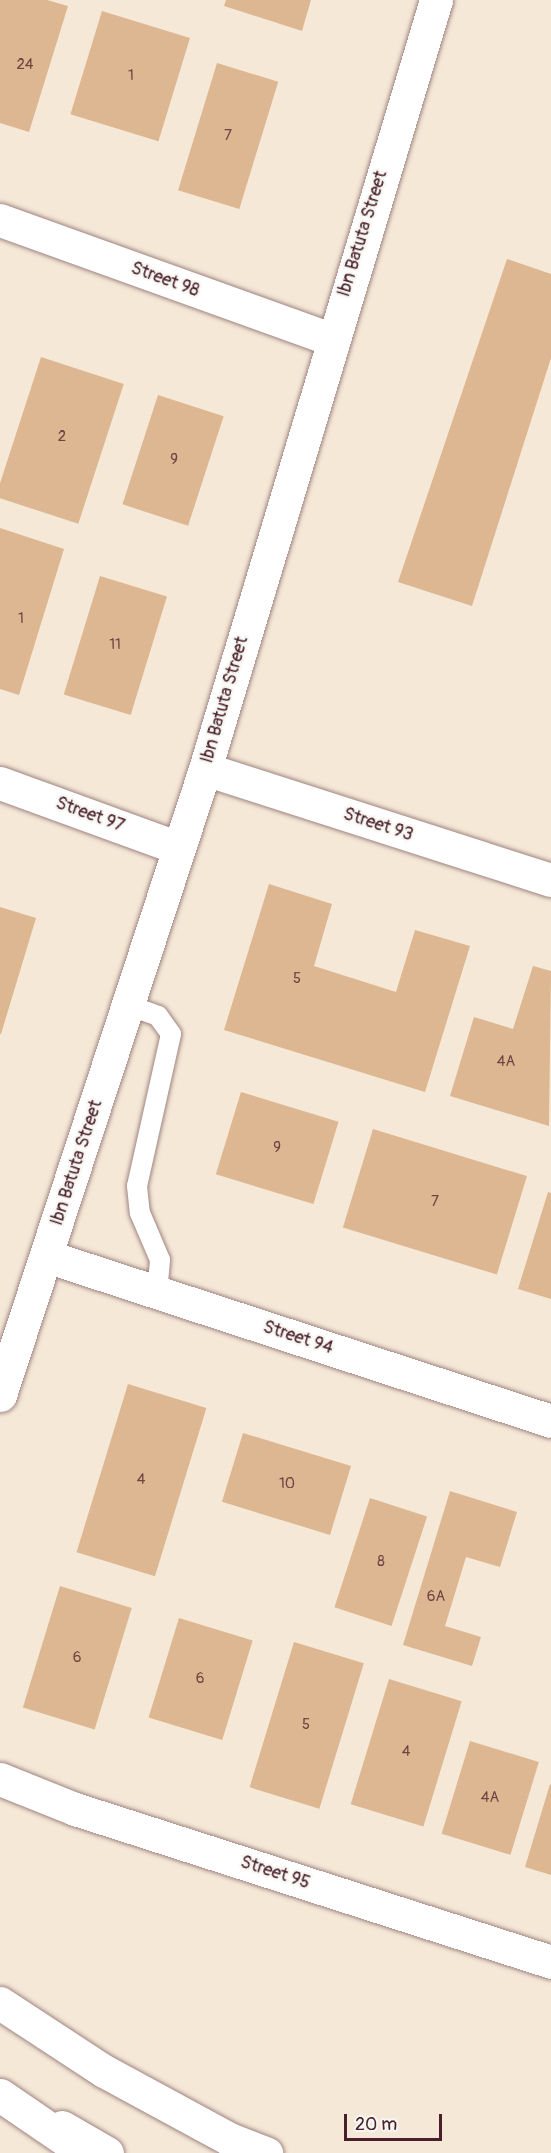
<!DOCTYPE html>
<style>
body{margin:0}
#map{position:relative;width:551px;height:2153px;overflow:hidden;background:#f5e8d7;font-family:Pangolin,sans-serif}
div>[style]{position:absolute}
[style*='--x']{left:calc(var(--x)*1px);top:calc(var(--y)*1px);width:calc(var(--w)*1px);rotate:calc(var(--a)*1deg)}
.building>*{inset:0;background:#ddb791;transform-origin:0 0}
.roads{filter:drop-shadow(0 0 2px #a08481) drop-shadow(0 0 2px #a08481)}
.lane>*{height:20px;margin:-10px;padding:0 10px;transform-origin:10px;border-radius:10px;background:#fff}
.street>*{height:33px;margin:-16.5px;padding:0 16.5px;transform-origin:16.5px;border-radius:16.5px;background:#fff}
.primary>*{height:33px;margin:-16.5px;padding:0 16.5px;transform-origin:16.5px;border-radius:16.5px;background:#fff}
.highway>*{height:33px;margin:-16.5px;padding:0 16.5px;transform-origin:16.5px;border-radius:16.5px;background:#fff}
span{translate:-50% -50%;white-space:nowrap;text-align:center;line-height:1.15;-webkit-text-stroke:4.5px #f6f6f2;paint-order:stroke}
.number-label{font-size:15px;color:#6f4544}
.number-label span{-webkit-text-stroke-width:0}
.street-label{font-size:18px;color:#4a1f2b}
.scale{position:absolute;left:344px;top:2114px;width:98px;height:27px;box-sizing:border-box;border:3px solid #4a1f2b;border-top:0;padding-left:8px;font-size:18px;line-height:21px;white-space:nowrap;color:#4a1f2b;-webkit-text-stroke:4px #f6f6f2;paint-order:stroke}
</style>
<div id="map">
<div class="building">
<i style="clip-path:polygon(0 0,47px 0,68px 6px,29px 132px,0 123px)"></i>
<i style="clip-path:polygon(226px 0,311px 0,302px 31px,224px 6px)"></i>
<i style="left:102px;top:11px;width:92px;height:108px;rotate:17deg"></i>
<i style="left:217px;top:63px;width:64px;height:133px;rotate:17deg"></i>
<i style="clip-path:polygon(507px 259px,551px 274px,551px 358px,472px 606px,398px 582px)"></i>
<i style="left:41px;top:357px;width:87px;height:147px;rotate:18deg"></i>
<i style="left:158px;top:395px;width:69px;height:115px;rotate:18deg"></i>
<i style="clip-path:polygon(0 528px,64px 549px,19px 695px,0 689px)"></i>
<i style="left:100px;top:576px;width:70px;height:124px;rotate:17deg"></i>
<i style="clip-path:polygon(269px 884px,332px 904px,314px 966px,396px 992px,415px 930px,470px 946px,425px 1092px,224px 1030px)"></i>
<i style="clip-path:polygon(0 907px,36px 918px,1px 1034px,0 1034px)"></i>
<i style="clip-path:polygon(533px 966px,551px 971px,549px 1126px,450px 1096px,474px 1017px,513px 1029px)"></i>
<i style="left:241px;top:1092px;width:102px;height:86px;rotate:17deg"></i>
<i style="left:373px;top:1129px;width:161px;height:103px;rotate:17deg"></i>
<i style="clip-path:polygon(548px 1192px,551px 1193px,551px 1299px,518px 1289px)"></i>
<i style="left:128px;top:1384px;width:82px;height:176px;rotate:17deg"></i>
<i style="left:243px;top:1433px;width:113px;height:72px;rotate:17deg"></i>
<i style="clip-path:polygon(450px 1491px,517px 1512px,500px 1567px,466px 1557px,445px 1626px,481px 1637px,472px 1666px,403px 1645px)"></i>
<i style="left:370px;top:1498px;width:60px;height:115px;rotate:18deg"></i>
<i style="left:60px;top:1586px;width:75px;height:127px;rotate:17deg"></i>
<i style="left:179px;top:1618px;width:77px;height:104px;rotate:17deg"></i>
<i style="left:294px;top:1642px;width:73px;height:152px;rotate:17deg"></i>
<i style="left:389px;top:1679px;width:76px;height:131px;rotate:17deg"></i>
<i style="left:470px;top:1741px;width:72px;height:97px;rotate:17deg"></i>
<i style="clip-path:polygon(550px 1784px,551px 1785px,551px 1875px,525px 1867px)"></i>
</div>
<div class="roads">
<div class="lane">
<i style="--x:128;--y:1005;--w:32;--a:20"></i>
<i style="--x:158;--y:1016;--w:22;--a:54"></i>
<i style="--x:171;--y:1034;--w:156;--a:102.6"></i>
<i style="--x:137;--y:1186;--w:27;--a:84"></i>
<i style="--x:140;--y:1213;--w:51;--a:66.9"></i>
<i style="--x:160;--y:1260;--w:32;--a:95"></i>
</div>
<div class="street">
<i style="--x:0;--y:220;--w:352;--a:19.8"></i>
<i style="--x:205;--y:769;--w:363;--a:17.8"></i>
<i style="--x:0;--y:783;--w:190;--a:20"></i>
<i style="--x:46;--y:1256;--w:531;--a:18.09"></i>
<i style="--x:0;--y:1395;--w:659;--a:-71.87"></i>
<i style="--x:205;--y:769;--w:803;--a:-73.28"></i>
<i style="--x:0;--y:1779;--w:81;--a:21.8"></i>
<i style="--x:75;--y:1809;--w:500;--a:17.8"></i>
</div>
<div class="primary">
<i style="--x:0;--y:2003;--w:124;--a:33.2"></i>
<i style="--x:104;--y:2071;--w:170;--a:28.5"></i>
<i style="--x:62;--y:2127;--w:52;--a:30"></i>
</div>
<div class="highway">
<i style="--x:0;--y:2095;--w:103;--a:34.3"></i>
<i style="--x:229;--y:2139;--w:40;--a:21"></i>
</div>
</div>
<div class="number-label">
<span style="left:25px;top:65px">24</span>
<span style="left:131px;top:76px">1</span>
<span style="left:228px;top:136px">7</span>
<span style="left:62px;top:437px">2</span>
<span style="left:174px;top:460px">9</span>
<span style="left:21px;top:619px">1</span>
<span style="left:115px;top:645px">11</span>
<span style="left:297px;top:979px">5</span>
<span style="left:506px;top:1062px">4A</span>
<span style="left:277px;top:1148px">9</span>
<span style="left:435px;top:1202px">7</span>
<span style="left:141px;top:1480px">4</span>
<span style="left:287px;top:1484px">10</span>
<span style="left:381px;top:1562px">8</span>
<span style="left:436px;top:1597px">6A</span>
<span style="left:77px;top:1658px">6</span>
<span style="left:200px;top:1679px">6</span>
<span style="left:306px;top:1725px">5</span>
<span style="left:406px;top:1752px">4</span>
<span style="left:490px;top:1798px">4A</span>
</div>
<div class="street-label">
<span style="left:363px;top:234px;rotate:-73deg">Ibn Batuta Street</span>
<span style="left:165px;top:280px;rotate:20deg">Street 98</span>
<span style="left:225px;top:700px;rotate:-74deg">Ibn Batuta Street</span>
<span style="left:90px;top:815px;rotate:20deg">Street 97</span>
<span style="left:378px;top:825px;rotate:18deg">Street 93</span>
<span style="left:77px;top:1163px;rotate:-72deg">Ibn Batuta Street</span>
<span style="left:298px;top:1338px;rotate:18deg">Street 94</span>
<span style="left:275px;top:1873px;rotate:18deg">Street 95</span>
</div>
<div class="scale">20 m</div>
</div>
